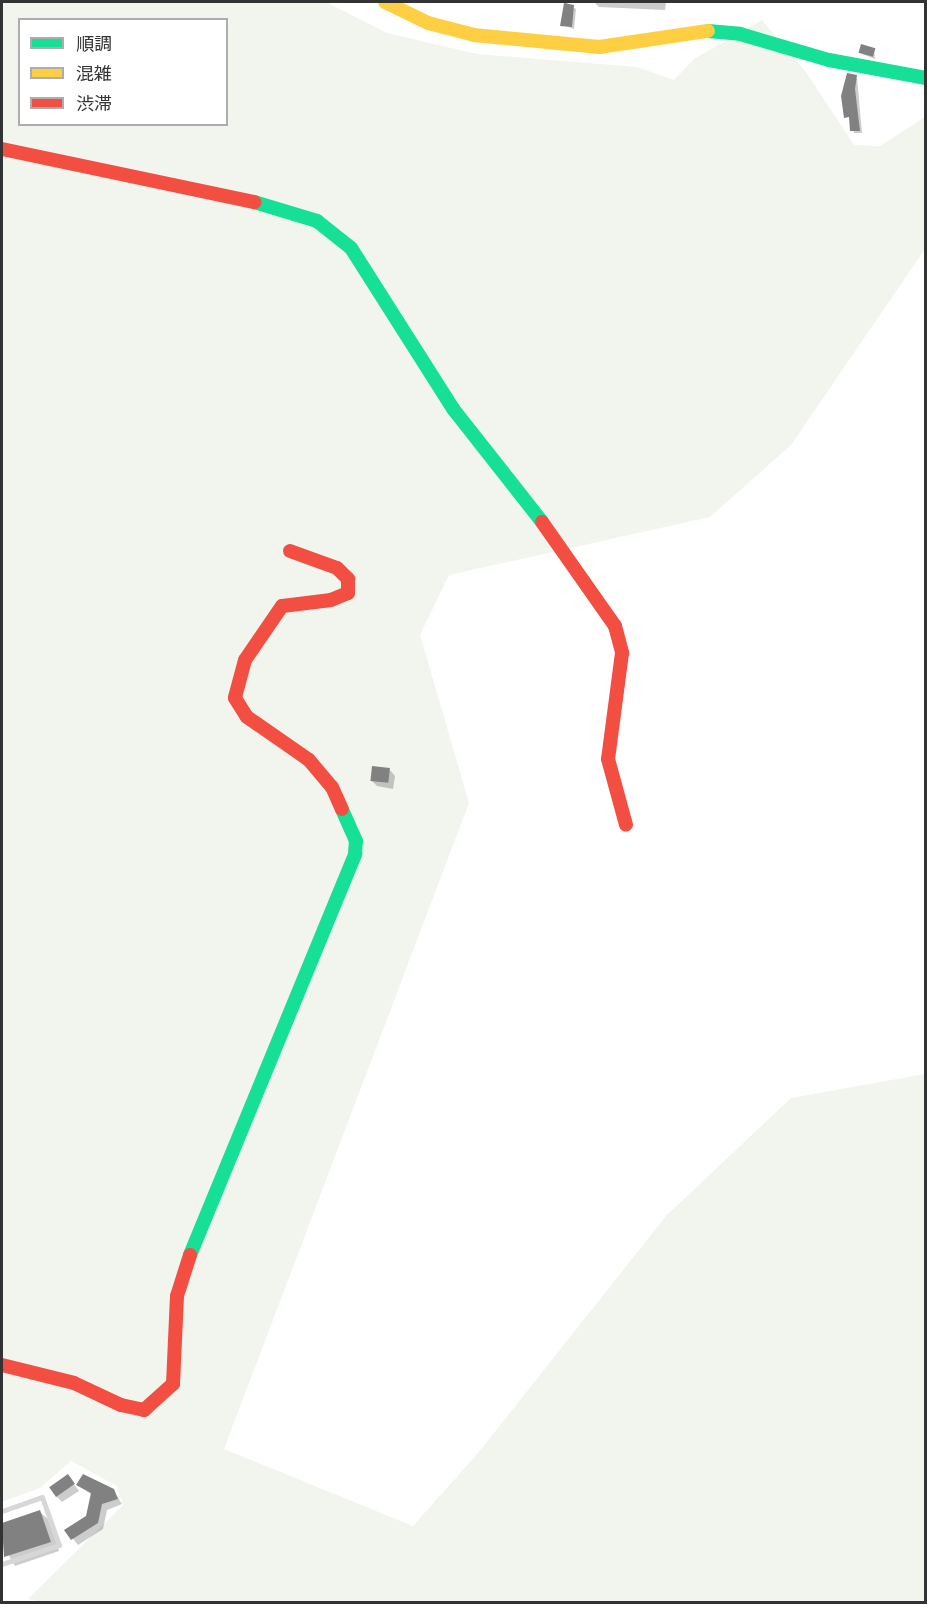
<!DOCTYPE html>
<meta charset="utf-8">
<style>
body{margin:0}
#map{position:relative;width:927px;height:1604px;overflow:hidden;background:#fff;font-family:Overpass,"Noto Sans JP",sans-serif}
div>[style]{position:absolute}
[style*='--x']{left:calc(var(--x)*1px);top:calc(var(--y)*1px);width:calc(var(--w)*1px);rotate:calc(var(--a)*1deg)}
.green>*{inset:0;background:#f1f5ed}
.shadow>*{inset:0;background:#0003}
.building>*{inset:0;background:#818181;transform-origin:0 0}
.lane>*{height:5px;margin:-2.5px;padding:0 2.5px;transform-origin:2.5px;border-radius:2.5px;background:#d7d7d7}
.fast>*{height:14px;margin:-7px;padding:0 7px;transform-origin:7px;border-radius:7px;background:#16e098}
.slow>*{height:14px;margin:-7px;padding:0 7px;transform-origin:7px;border-radius:7px;background:#ffcf43}
.jam>*{height:14px;margin:-7px;padding:0 7px;transform-origin:7px;border-radius:7px;background:#f24e42}
span{translate:-50% -50%;white-space:nowrap;text-align:center;line-height:1.15;-webkit-text-stroke:6px #fff;paint-order:stroke}
.frame{position:absolute;inset:0;border:3px solid #333;pointer-events:none}
.legend{position:absolute;left:18px;top:18px;width:210px;height:108px;box-sizing:border-box;background:#fff;border:2px solid #adadad;margin:0;padding:8px 10px;list-style:none;font-size:18px;color:#333}
.legend li{display:flex;align-items:center;gap:12px;height:30px}
.legend b{width:30px;border:2px solid #adadad}
</style>
<div id="map">
<div class="green">
<i style="clip-path:polygon(evenodd,2px 2px,326px 2px,387px 33px,477px 54px,637px 67px,674px 80px,694px 59px,762px 20px,806px 72px,854px 145px,880px 146px,925px 117px,925px 249px,791px 445px,710px 517px,449px 575px,420px 635px,469px 803px,224px 1449px,413px 1526px,478px 1453px,666px 1216px,791px 1098px,925px 1074px,925px 1602px,40px 1602px,28px 1599px,123px 1505px,117px 1486px,71px 1461px,40px 1488px,2px 1502px,2px 2px,20px 20px,226px 20px,226px 124px,20px 124px,20px 20px)"></i>
</div>
<div class="shadow">
<i style="clip-path:polygon(559px 2px,565px 2px,576px 9px,574px 29px,562px 25px,565px 2px)"></i>
<i style="clip-path:polygon(594px 2px,672px 2px,666px 2px,665px 10px,599px 7px)"></i>
<i style="clip-path:polygon(874px 49px,875px 59px,860px 53px)"></i>
<i style="clip-path:polygon(857px 77px,862px 133px,854px 133px,842px 96px)"></i>
<i style="clip-path:polygon(389px 769px,395px 776px,393px 789px,377px 786px,371px 780px)"></i>
<i style="clip-path:polygon(68px 1476px,79px 1491px,62px 1502px,56px 1496px)"></i>
<i style="clip-path:polygon(78px 1485px,113px 1490px,122px 1504px,107px 1510px,103px 1529px,78px 1545px,66px 1530px,88px 1517px,92px 1495px)"></i>
<i style="clip-path:polygon(40px 1512px,50px 1521px,59px 1551px,15px 1566px,2px 1544px,2px 1525px)"></i>
</div>
<div class="building">
<i style="clip-path:polygon(564px 3px,574px 5px,572px 27px,560px 26px)"></i>
<i style="left:861px;top:44px;width:15px;height:9px;rotate:16deg"></i>
<i style="clip-path:polygon(847px 73px,857px 75px,855px 89px,860px 131px,850px 131px,849px 117px,844px 118px,841px 96px)"></i>
<i style="left:372px;top:766px;width:18px;height:15px;rotate:6deg"></i>
<i style="left:68px;top:1474px;width:12px;height:23px;rotate:55deg"></i>
<i style="clip-path:polygon(83px 1474px,114px 1489px,118px 1499px,102px 1504px,98px 1523px,71px 1540px,64px 1530px,86px 1516px,91px 1493px,76px 1485px)"></i>
<i style="clip-path:polygon(40px 1510px,51px 1542px,4px 1557px,2px 1523px)"></i>
</div>
<div class="lane">
<i style="--x:2;--y:1511;--w:42;--a:-19.3"></i>
<i style="--x:42;--y:1497;--w:51;--a:70.5"></i>
<i style="--x:59;--y:1545;--w:60;--a:161.6"></i>
</div>
<div class="fast">
<i style="--x:708;--y:31;--w:32;--a:5"></i>
<i style="--x:740;--y:34;--w:93;--a:16.3"></i>
<i style="--x:829;--y:60;--w:99;--a:10.5"></i>
<i style="--x:254;--y:202;--w:66;--a:16.8"></i>
<i style="--x:317;--y:221;--w:43;--a:38.5"></i>
<i style="--x:351;--y:248;--w:192;--a:57.6"></i>
<i style="--x:454;--y:410;--w:142;--a:51.8"></i>
<i style="--x:190;--y:1255;--w:434;--a:-67.6"></i>
<i style="--x:355;--y:854;--w:13;--a:-86"></i>
<i style="--x:356;--y:841;--w:35;--a:-114"></i>
</div>
<div class="slow">
<i style="--x:385;--y:2;--w:48;--a:26"></i>
<i style="--x:428;--y:23;--w:48;--a:14.6"></i>
<i style="--x:474;--y:35;--w:126;--a:5.5"></i>
<i style="--x:599;--y:47;--w:110;--a:-8.4"></i>
</div>
<div class="jam">
<i style="--x:2;--y:149;--w:258;--a:11.9"></i>
<i style="--x:542;--y:522;--w:127;--a:54.9"></i>
<i style="--x:615;--y:626;--w:28;--a:75"></i>
<i style="--x:622;--y:653;--w:107;--a:97.5"></i>
<i style="--x:608;--y:759;--w:68;--a:74.7"></i>
<i style="--x:290;--y:551;--w:50;--a:19.9"></i>
<i style="--x:337;--y:568;--w:16;--a:45"></i>
<i style="--x:348;--y:579;--w:14;--a:90"></i>
<i style="--x:348;--y:593;--w:18;--a:158"></i>
<i style="--x:331;--y:600;--w:49;--a:173"></i>
<i style="--x:282;--y:606;--w:65;--a:124.4"></i>
<i style="--x:245;--y:660;--w:39;--a:105"></i>
<i style="--x:235;--y:698;--w:22;--a:58"></i>
<i style="--x:247;--y:717;--w:75;--a:34.7"></i>
<i style="--x:309;--y:760;--w:35;--a:50"></i>
<i style="--x:332;--y:787;--w:24;--a:66"></i>
<i style="--x:2;--y:1365;--w:74;--a:14"></i>
<i style="--x:74;--y:1383;--w:52;--a:25.1"></i>
<i style="--x:121;--y:1405;--w:24;--a:12"></i>
<i style="--x:144;--y:1410;--w:39;--a:-42"></i>
<i style="--x:173;--y:1384;--w:88;--a:-87.4"></i>
<i style="--x:177;--y:1296;--w:43;--a:-72.4"></i>
</div>
<div class="frame"></div>
<ul class="legend">
<li><b style="height:8px;background:#16e098"></b>順調</li>
<li><b style="height:8px;background:#ffcf43"></b>混雑</li>
<li><b style="height:8px;background:#f24e42"></b>渋滞</li>
</ul>
</div>
